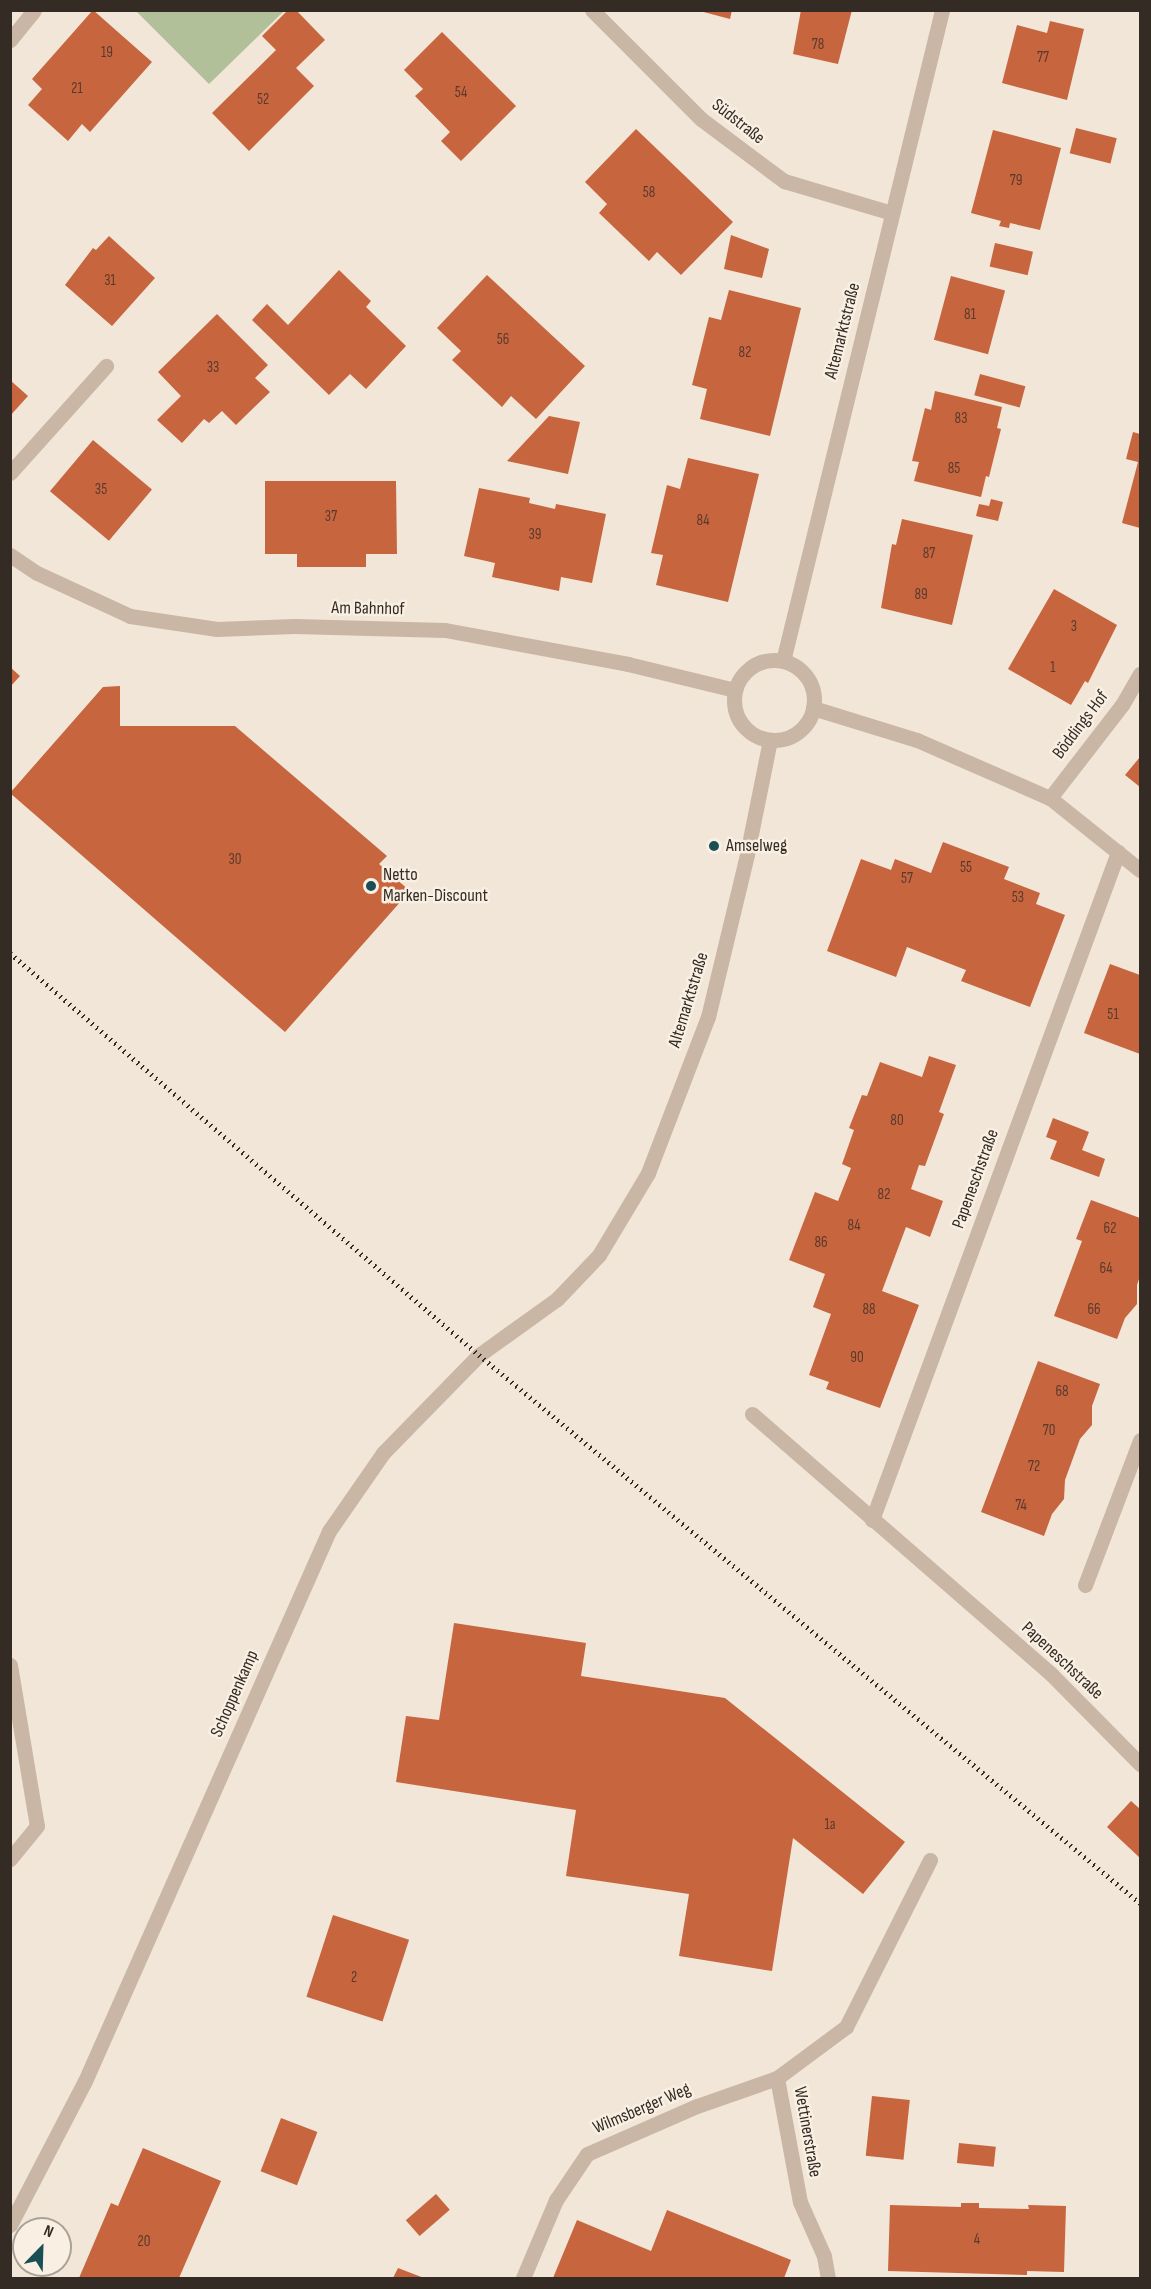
<!DOCTYPE html>
<meta charset="utf-8">
<style>
body{margin:0}
#map{position:relative;width:1151px;height:2289px;overflow:hidden;background:#f1e6d7;font-family:"Sofia Sans Condensed",sans-serif}
div>[style]{position:absolute}
[style*='--x']{left:calc(var(--x)*1px);top:calc(var(--y)*1px);width:calc(var(--w)*1px);rotate:calc(var(--a)*1deg)}
.green>*{inset:0;background:#b1c098}
.building>*{inset:0;background:#c7653f;transform-origin:0 0}
.minor>*{height:15px;margin:-7.5px;padding:0 7.5px;transform-origin:7.5px;border-radius:7.5px;background:#c9b6a4}
.minor>.ring{margin:-7.5px;padding:0;box-sizing:content-box;background:none;border:15px solid #c9b6a4;border-radius:50%}
.rail>*{height:4.5px;margin-top:-2.25px;transform-origin:0;background:repeating-linear-gradient(90deg,#342b25 0 1.5px,transparent 0 6px)}
.dots>*{width:16px;height:16px;translate:-50% -50%;box-sizing:border-box;border:3px solid #f9f0e3;border-radius:50%}
span{translate:-50% -50%;white-space:nowrap;text-align:center;line-height:1.15;-webkit-text-stroke:5px #f9f0e3;paint-order:stroke}
.number-label{font-size:15px;color:#593a2c}
.number-label span{-webkit-text-stroke-width:0}
.street-label{font-size:18px;color:#342b25}
.poi-label{font-size:18px;color:#342b25}
.left{translate:0 -50%;text-align:left}
.frame{position:absolute;inset:0;border:12px solid #342b25;pointer-events:none}
.north{position:absolute;left:12px;top:2217px;width:60px;height:60px;box-sizing:border-box;background:#f9f0e3;border:2px solid #aaa197;border-radius:50%;rotate:23deg;font-size:16px;font-weight:700;line-height:24px;text-align:center;color:#342b25}
.north::after{content:'';display:block;margin:auto;width:21px;height:27px;background:#1b4f56;clip-path:polygon(50% 0,100% 100%,50% 72%,0 100%)}
</style>
<div id="map">
<div class="green">
<i style="clip-path:polygon(136px 11px,284px 11px,209px 84px)"></i>
</div>
<div class="building">
<i style="clip-path:polygon(93px 10px,152px 62px,90px 132px,82px 124px,68px 141px,28px 105px,42px 89px,32px 79px)"></i>
<i style="clip-path:polygon(288px 10px,296px 10px,325px 40px,296px 68px,314px 86px,249px 151px,212px 113px,276px 50px,262px 36px)"></i>
<i style="clip-path:polygon(696px 10px,732px 10px,730px 19px)"></i>
<i style="clip-path:polygon(801px 10px,852px 10px,838px 64px,793px 54px)"></i>
<i style="clip-path:polygon(1050px 21px,1084px 29px,1067px 100px,1002px 83px,1017px 25px,1047px 33px)"></i>
<i style="clip-path:polygon(442px 32px,516px 106px,461px 161px,441px 141px,450px 132px,415px 96px,423px 89px,404px 70px)"></i>
<i style="left:1076px;top:128px;width:42px;height:26px;rotate:14deg"></i>
<i style="clip-path:polygon(636px 129px,733px 222px,681px 275px,657px 252px,649px 261px,599px 213px,607px 204px,585px 182px)"></i>
<i style="clip-path:polygon(993px 130px,1061px 148px,1040px 230px,1010px 223px,1009px 228px,999px 226px,1001px 221px,971px 213px)"></i>
<i style="clip-path:polygon(731px 235px,769px 249px,762px 278px,724px 269px)"></i>
<i style="clip-path:polygon(109px 236px,155px 278px,112px 326px,65px 285px,93px 248px,96px 250px)"></i>
<i style="left:995px;top:243px;width:39px;height:24px;rotate:13deg"></i>
<i style="clip-path:polygon(339px 270px,371px 301px,366px 307px,406px 346px,366px 389px,350px 374px,329px 395px,252px 320px,267px 304px,288px 325px)"></i>
<i style="clip-path:polygon(487px 275px,585px 366px,536px 419px,511px 396px,502px 407px,452px 360px,461px 351px,437px 328px)"></i>
<i style="left:951px;top:276px;width:56px;height:66px;rotate:15deg"></i>
<i style="clip-path:polygon(729px 290px,801px 308px,770px 436px,700px 419px,707px 389px,692px 385px,709px 317px,721px 320px)"></i>
<i style="clip-path:polygon(217px 314px,268px 365px,255px 378px,270px 392px,236px 425px,222px 411px,209px 423px,204px 419px,182px 443px,157px 420px,181px 396px,158px 372px)"></i>
<i style="left:980px;top:374px;width:47px;height:22px;rotate:15deg"></i>
<i style="clip-path:polygon(10px 380px,28px 396px,10px 416px)"></i>
<i style="clip-path:polygon(935px 391px,1002px 407px,997px 428px,1001px 429px,989px 477px,986px 476px,981px 497px,914px 481px,919px 462px,912px 461px,925px 408px,931px 410px)"></i>
<i style="clip-path:polygon(549px 416px,580px 422px,568px 474px,507px 461px)"></i>
<i style="clip-path:polygon(1133px 432px,1140px 434px,1140px 528px,1122px 523px,1138px 462px,1126px 459px)"></i>
<i style="left:93px;top:440px;width:77px;height:67px;rotate:40deg"></i>
<i style="clip-path:polygon(688px 458px,759px 474px,728px 602px,656px 585px,663px 555px,651px 553px,667px 485px,680px 489px)"></i>
<i style="clip-path:polygon(265px 481px,396px 481px,397px 554px,366px 554px,366px 567px,297px 567px,297px 554px,265px 554px)"></i>
<i style="clip-path:polygon(479px 488px,530px 498px,529px 503px,555px 509px,556px 504px,606px 514px,592px 583px,561px 577px,559px 591px,492px 577px,495px 563px,464px 556px)"></i>
<i style="clip-path:polygon(991px 499px,1003px 502px,998px 521px,976px 516px,979px 504px,989px 506px)"></i>
<i style="clip-path:polygon(902px 519px,973px 535px,952px 625px,881px 608px,892px 544px,896px 545px)"></i>
<i style="clip-path:polygon(1054px 589px,1117px 625px,1088px 683px,1085px 681px,1071px 705px,1008px 669px)"></i>
<i style="clip-path:polygon(10px 667px,20px 676px,10px 687px)"></i>
<i style="clip-path:polygon(120px 686px,120px 726px,235px 726px,387px 856px,379px 864px,410px 891px,285px 1032px,10px 793px,103px 687px)"></i>
<i style="clip-path:polygon(1140px 757px,1140px 787px,1125px 775px)"></i>
<i style="clip-path:polygon(943px 842px,1009px 867px,1004px 879px,1040px 893px,1036px 904px,1065px 915px,1030px 1007px,961px 981px,966px 970px,907px 947px,896px 977px,827px 951px,861px 859px,891px 870px,895px 859px,931px 873px)"></i>
<i style="clip-path:polygon(1110px 964px,1140px 975px,1140px 1054px,1084px 1033px)"></i>
<i style="clip-path:polygon(929px 1056px,956px 1065px,939px 1112px,944px 1114px,925px 1166px,919px 1165px,911px 1189px,943px 1201px,930px 1237px,906px 1227px,882px 1291px,919px 1305px,880px 1408px,826px 1389px,829px 1382px,809px 1375px,831px 1314px,813px 1307px,825px 1274px,789px 1260px,815px 1192px,838px 1201px,851px 1168px,842px 1164px,854px 1130px,849px 1128px,862px 1095px,867px 1096px,880px 1062px,922px 1077px)"></i>
<i style="clip-path:polygon(1053px 1118px,1089px 1132px,1082px 1150px,1105px 1159px,1099px 1177px,1050px 1159px,1057px 1141px,1046px 1137px)"></i>
<i style="clip-path:polygon(1091px 1200px,1140px 1218px,1140px 1276px,1137px 1285px,1137px 1304px,1125px 1318px,1117px 1339px,1054px 1316px,1082px 1241px,1076px 1239px)"></i>
<i style="clip-path:polygon(1038px 1361px,1100px 1384px,1092px 1406px,1092px 1425px,1080px 1439px,1065px 1480px,1064px 1499px,1052px 1514px,1044px 1536px,981px 1512px)"></i>
<i style="clip-path:polygon(454px 1623px,586px 1643px,581px 1676px,725px 1698px,905px 1842px,863px 1894px,793px 1838px,772px 1971px,679px 1956px,689px 1894px,566px 1876px,576px 1810px,396px 1782px,406px 1716px,439px 1720px)"></i>
<i style="clip-path:polygon(1131px 1801px,1140px 1809px,1140px 1858px,1107px 1827px)"></i>
<i style="left:333px;top:1915px;width:80px;height:86px;rotate:18deg"></i>
<i style="left:872px;top:2096px;width:38px;height:60px;rotate:6deg"></i>
<i style="left:281px;top:2118px;width:39px;height:57px;rotate:21deg"></i>
<i style="left:959px;top:2143px;width:37px;height:20px;rotate:6deg"></i>
<i style="clip-path:polygon(143px 2148px,221px 2181px,179px 2278px,79px 2278px,111px 2203px,118px 2206px)"></i>
<i style="left:436px;top:2194px;width:21px;height:40px;rotate:49deg"></i>
<i style="clip-path:polygon(961px 2203px,979px 2203px,979px 2208px,1029px 2209px,1028px 2205px,1066px 2206px,1064px 2272px,1027px 2271px,1027px 2275px,888px 2271px,890px 2205px,961px 2207px)"></i>
<i style="clip-path:polygon(667px 2210px,791px 2260px,784px 2278px,553px 2278px,577px 2220px,651px 2251px)"></i>
<i style="clip-path:polygon(398px 2268px,424px 2278px,393px 2278px)"></i>
</div>
<div class="minor">
<i style="--x:592;--y:10;--w:154;--a:45"></i>
<i style="--x:701;--y:119;--w:104;--a:36.8"></i>
<i style="--x:784;--y:181;--w:113;--a:16.5"></i>
<i style="--x:10;--y:40;--w:38;--a:-51"></i>
<i style="--x:10;--y:473;--w:144;--a:-48.1"></i>
<i style="--x:10;--y:555;--w:32;--a:34"></i>
<i style="--x:37;--y:573;--w:102;--a:24.8"></i>
<i style="--x:130;--y:616;--w:88;--a:8.5"></i>
<i style="--x:217;--y:629;--w:77;--a:-2.2"></i>
<i style="--x:294;--y:626;--w:151;--a:1.5"></i>
<i style="--x:445;--y:630;--w:186;--a:10.5"></i>
<i style="--x:628;--y:664;--w:110;--a:13.7"></i>
<i class="ring" style="left:734px;top:660px;width:65px;height:65px"></i>
<i style="--x:783;--y:661;--w:670;--a:-76.27"></i>
<i style="--x:813;--y:708;--w:109;--a:17.1"></i>
<i style="--x:917;--y:740;--w:145;--a:23.6"></i>
<i style="--x:1050;--y:798;--w:115;--a:38.7"></i>
<i style="--x:1050;--y:798;--w:118;--a:-52.3"></i>
<i style="--x:1122;--y:705;--w:36;--a:-60"></i>
<i style="--x:752;--y:1414;--w:396;--a:41"></i>
<i style="--x:1051;--y:1674;--w:127;--a:45.3"></i>
<i style="--x:872;--y:1520;--w:712;--a:-69.78"></i>
<i style="--x:1085;--y:1585;--w:155;--a:-69.2"></i>
<i style="--x:10;--y:1665;--w:163;--a:80.5"></i>
<i style="--x:37;--y:1826;--w:43;--a:129.3"></i>
<i style="--x:777;--y:2078;--w:126;--a:79.5"></i>
<i style="--x:800;--y:2202;--w:59;--a:66"></i>
<i style="--x:824;--y:2256;--w:22;--a:80"></i>
<i style="--x:10;--y:2225;--w:162;--a:-62.5"></i>
<i style="--x:85;--y:2081;--w:602;--a:-66.08"></i>
<i style="--x:329;--y:1531;--w:95;--a:-55.3"></i>
<i style="--x:383;--y:1453;--w:137;--a:-45.6"></i>
<i style="--x:479;--y:1355;--w:96;--a:-35.7"></i>
<i style="--x:557;--y:1299;--w:61;--a:-46.3"></i>
<i style="--x:599;--y:1255;--w:96;--a:-59.1"></i>
<i style="--x:648;--y:1173;--w:167;--a:-69"></i>
<i style="--x:708;--y:1017;--w:168;--a:-76.5"></i>
<i style="--x:747;--y:854;--w:116;--a:-78.6"></i>
<i style="--x:523;--y:2278;--w:85;--a:-67.1"></i>
<i style="--x:556;--y:2200;--w:55;--a:-56"></i>
<i style="--x:587;--y:2154;--w:120;--a:-23.6"></i>
<i style="--x:697;--y:2106;--w:85;--a:-19.3"></i>
<i style="--x:777;--y:2078;--w:86;--a:-36.5"></i>
<i style="--x:846;--y:2027;--w:187;--a:-63.3"></i>
</div>
<div class="rail">
<i style="--x:10;--y:953;--w:618;--a:40.6"></i>
<i style="--x:479;--y:1355;--w:859;--a:39.66"></i>
</div>
<div class="dots">
<i style="left:714px;top:846px;background:#1b4f56"></i>
<i style="left:371px;top:886px;background:#1b4f56"></i>
</div>
<div class="number-label">
<span style="left:818px;top:45px">78</span>
<span style="left:107px;top:53px">19</span>
<span style="left:1043px;top:58px">77</span>
<span style="left:77px;top:89px">21</span>
<span style="left:461px;top:93px">54</span>
<span style="left:263px;top:100px">52</span>
<span style="left:1016px;top:181px">79</span>
<span style="left:649px;top:193px">58</span>
<span style="left:110px;top:281px">31</span>
<span style="left:970px;top:315px">81</span>
<span style="left:503px;top:340px">56</span>
<span style="left:745px;top:353px">82</span>
<span style="left:213px;top:368px">33</span>
<span style="left:961px;top:419px">83</span>
<span style="left:954px;top:469px">85</span>
<span style="left:101px;top:490px">35</span>
<span style="left:331px;top:517px">37</span>
<span style="left:703px;top:521px">84</span>
<span style="left:535px;top:535px">39</span>
<span style="left:929px;top:554px">87</span>
<span style="left:921px;top:595px">89</span>
<span style="left:1074px;top:627px">3</span>
<span style="left:1053px;top:668px">1</span>
<span style="left:235px;top:860px">30</span>
<span style="left:966px;top:868px">55</span>
<span style="left:907px;top:879px">57</span>
<span style="left:1018px;top:898px">53</span>
<span style="left:1113px;top:1015px">51</span>
<span style="left:897px;top:1121px">80</span>
<span style="left:884px;top:1195px">82</span>
<span style="left:854px;top:1226px">84</span>
<span style="left:1110px;top:1229px">62</span>
<span style="left:821px;top:1243px">86</span>
<span style="left:1106px;top:1269px">64</span>
<span style="left:869px;top:1310px">88</span>
<span style="left:1094px;top:1310px">66</span>
<span style="left:857px;top:1358px">90</span>
<span style="left:1062px;top:1392px">68</span>
<span style="left:1049px;top:1431px">70</span>
<span style="left:1034px;top:1467px">72</span>
<span style="left:1021px;top:1506px">74</span>
<span style="left:830px;top:1825px">1a</span>
<span style="left:354px;top:1978px">2</span>
<span style="left:977px;top:2240px">4</span>
<span style="left:144px;top:2242px">20</span>
</div>
<div class="street-label">
<span style="left:738px;top:122px;rotate:38deg">Südstraße</span>
<span style="left:843px;top:331px;rotate:-76deg">Altemarktstraße</span>
<span style="left:368px;top:609px;rotate:1deg">Am Bahnhof</span>
<span style="left:1081px;top:725px;rotate:-53deg">Böddings Hof</span>
<span style="left:689px;top:1000px;rotate:-73deg">Altemarktstraße</span>
<span style="left:976px;top:1179px;rotate:-70deg">Papeneschstraße</span>
<span style="left:1062px;top:1661px;rotate:43deg">Papeneschstraße</span>
<span style="left:235px;top:1694px;rotate:-66deg">Schoppenkamp</span>
<span style="left:642px;top:2109px;rotate:-23deg">Wilmsberger Weg</span>
<span style="left:807px;top:2132px;rotate:80deg">Wettinerstraße</span>
</div>
<div class="poi-label">
<span class="left" style="left:726px;top:846px">Amselweg</span>
<span class="left" style="left:383px;top:886px">Netto<br>Marken-Discount</span>
</div>
<div class="frame"></div>
<div class="north">N</div>
</div>
